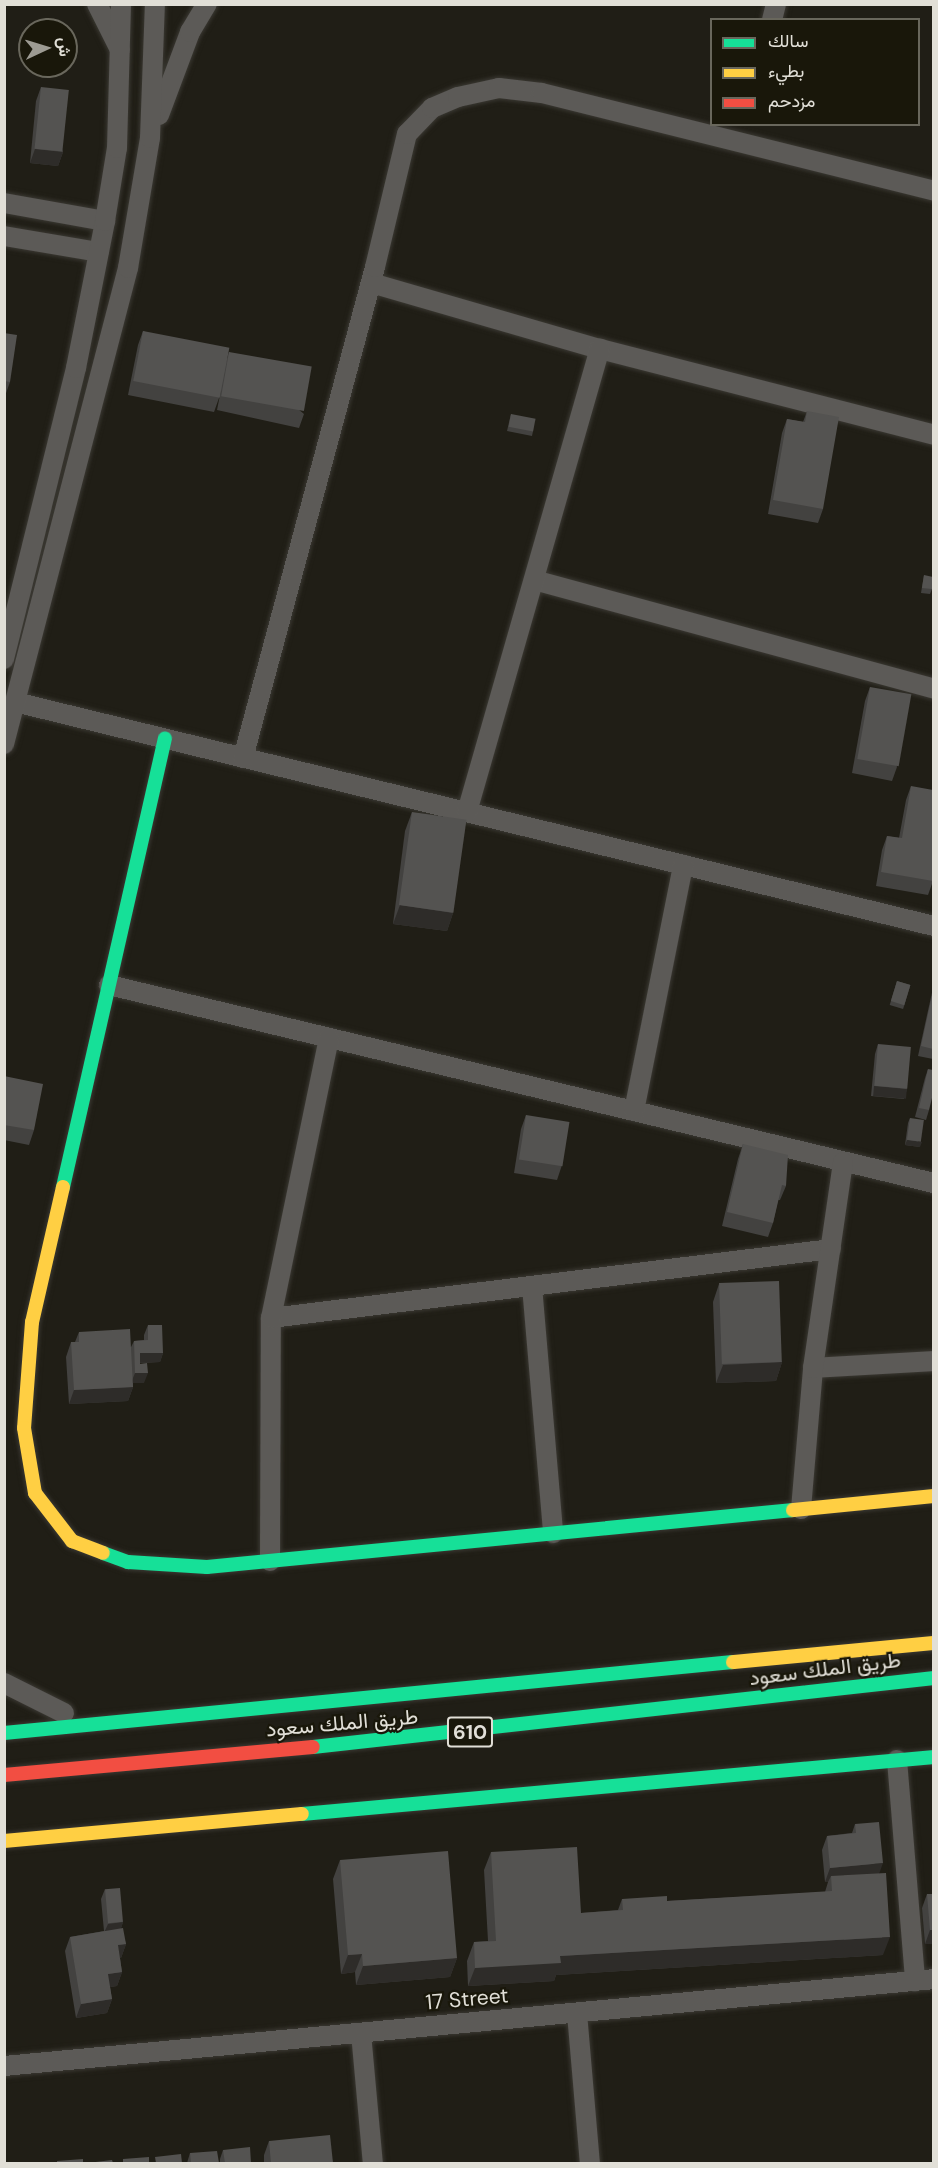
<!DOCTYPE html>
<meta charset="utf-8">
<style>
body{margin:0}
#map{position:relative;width:938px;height:2168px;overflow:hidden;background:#201e16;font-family:"DM Sans",Vazirmatn,sans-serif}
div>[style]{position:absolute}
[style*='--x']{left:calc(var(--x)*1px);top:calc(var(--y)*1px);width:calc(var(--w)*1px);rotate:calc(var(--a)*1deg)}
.roads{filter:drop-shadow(0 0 2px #3a3832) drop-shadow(0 0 2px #3a3832)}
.street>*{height:20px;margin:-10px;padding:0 10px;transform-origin:10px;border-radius:10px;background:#5c5a57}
.fast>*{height:14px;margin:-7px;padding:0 7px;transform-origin:7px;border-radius:7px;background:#16e098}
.slow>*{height:14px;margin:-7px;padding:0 7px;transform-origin:7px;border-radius:7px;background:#ffcf43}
.jam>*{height:14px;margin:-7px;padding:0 7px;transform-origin:7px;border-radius:7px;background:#f24e42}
.wall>*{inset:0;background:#434240;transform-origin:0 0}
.shaded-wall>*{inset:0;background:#2e2c29;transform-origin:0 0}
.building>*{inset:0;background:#545351;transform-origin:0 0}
span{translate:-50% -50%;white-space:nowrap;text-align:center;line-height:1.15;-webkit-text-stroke:4.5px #19170a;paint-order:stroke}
.shield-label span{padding:2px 4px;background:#19170a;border:2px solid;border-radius:4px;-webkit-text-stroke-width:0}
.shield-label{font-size:20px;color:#e1dfd7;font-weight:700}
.street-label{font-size:21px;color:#e1dfd7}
.frame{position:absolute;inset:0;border:6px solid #e1dfd7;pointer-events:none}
.legend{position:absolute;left:710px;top:18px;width:210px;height:108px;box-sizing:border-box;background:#19170a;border:2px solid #69675c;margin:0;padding:8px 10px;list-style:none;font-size:18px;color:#e1dfd7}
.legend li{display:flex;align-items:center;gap:12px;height:30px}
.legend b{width:30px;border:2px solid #69675c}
.north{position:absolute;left:18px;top:18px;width:60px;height:60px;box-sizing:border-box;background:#19170a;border:2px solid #69675c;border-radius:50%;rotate:86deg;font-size:16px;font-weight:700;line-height:24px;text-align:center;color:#e1dfd7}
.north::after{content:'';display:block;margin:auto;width:21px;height:27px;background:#9d9b93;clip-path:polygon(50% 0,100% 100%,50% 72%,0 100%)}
</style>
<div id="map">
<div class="roads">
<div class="street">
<i style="--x:97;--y:4;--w:51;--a:63.4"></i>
<i style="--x:772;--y:20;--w:16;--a:-76"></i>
<i style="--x:159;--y:115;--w:89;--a:-69.5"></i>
<i style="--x:190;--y:32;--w:33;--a:-59"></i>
<i style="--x:4;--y:203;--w:103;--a:10.1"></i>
<i style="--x:4;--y:236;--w:96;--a:9.6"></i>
<i style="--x:371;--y:283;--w:238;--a:16.1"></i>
<i style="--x:600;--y:349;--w:345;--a:14.4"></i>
<i style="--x:534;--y:580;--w:415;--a:15.2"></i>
<i style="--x:4;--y:659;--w:300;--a:-76.1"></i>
<i style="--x:76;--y:368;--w:150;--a:-78.8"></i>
<i style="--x:105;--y:221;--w:74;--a:-80.7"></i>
<i style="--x:117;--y:148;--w:144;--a:-88.4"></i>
<i style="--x:15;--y:702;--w:946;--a:13.7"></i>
<i style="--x:4;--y:744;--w:492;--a:-75.4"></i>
<i style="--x:128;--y:268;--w:132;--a:-80.4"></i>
<i style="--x:150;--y:138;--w:134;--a:-87.9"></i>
<i style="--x:243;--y:758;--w:508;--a:-74.95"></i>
<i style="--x:375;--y:267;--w:137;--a:-76.5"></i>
<i style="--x:407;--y:134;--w:36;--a:-46"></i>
<i style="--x:432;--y:108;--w:28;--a:-23"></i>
<i style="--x:458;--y:97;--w:42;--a:-12.4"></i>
<i style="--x:499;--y:88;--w:43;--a:6.6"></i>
<i style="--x:542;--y:93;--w:404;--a:14"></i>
<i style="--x:467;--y:812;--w:482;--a:-74"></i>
<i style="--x:109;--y:985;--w:848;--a:13.5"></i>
<i style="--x:634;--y:1111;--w:251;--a:-78.7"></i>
<i style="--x:532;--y:1286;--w:248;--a:85.1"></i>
<i style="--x:271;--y:1318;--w:564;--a:-7.02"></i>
<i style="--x:813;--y:1368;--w:121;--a:-3.3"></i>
<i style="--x:801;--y:1509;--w:142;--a:-85.1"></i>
<i style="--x:813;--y:1368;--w:208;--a:-81.7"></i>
<i style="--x:270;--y:1561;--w:243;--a:-89.8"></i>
<i style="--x:271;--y:1318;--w:286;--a:-78.3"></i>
<i style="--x:4;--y:1683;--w:67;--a:26.6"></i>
<i style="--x:897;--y:1760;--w:222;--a:85.3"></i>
<i style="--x:577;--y:2013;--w:152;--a:85.1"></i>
<i style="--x:361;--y:2033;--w:132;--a:84.8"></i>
<i style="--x:4;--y:2066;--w:934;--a:-5.34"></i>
</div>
<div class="fast">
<i style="--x:63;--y:1187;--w:460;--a:-77.2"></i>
<i style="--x:103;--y:1553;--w:27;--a:20"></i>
<i style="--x:128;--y:1562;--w:79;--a:3.6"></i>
<i style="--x:207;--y:1567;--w:589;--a:-5.56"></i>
<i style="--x:4;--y:1733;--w:732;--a:-5.56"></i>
<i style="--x:313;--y:1747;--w:625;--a:-6.34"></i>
<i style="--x:302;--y:1814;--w:635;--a:-5.15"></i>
</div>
<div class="slow">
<i style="--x:63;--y:1187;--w:139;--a:102.9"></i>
<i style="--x:32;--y:1322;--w:106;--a:94.3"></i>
<i style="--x:24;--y:1428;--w:66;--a:80.4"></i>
<i style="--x:35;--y:1493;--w:61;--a:52.4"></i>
<i style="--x:72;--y:1541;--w:33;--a:21"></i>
<i style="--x:793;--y:1510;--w:142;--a:-5.7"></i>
<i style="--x:733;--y:1662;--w:202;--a:-5.4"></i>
<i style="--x:4;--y:1841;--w:299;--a:-5.2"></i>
</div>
<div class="jam">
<i style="--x:4;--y:1775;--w:310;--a:-5.2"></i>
</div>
</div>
<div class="wall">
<i style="clip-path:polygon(41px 87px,63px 152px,58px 166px,30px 163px,36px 101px)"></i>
<i style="clip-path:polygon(143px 331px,226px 362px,229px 352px,304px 414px,299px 428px,217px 410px,221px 390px,219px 398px,214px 412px,128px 395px,138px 345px)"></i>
<i style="clip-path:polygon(4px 333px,10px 382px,5px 396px)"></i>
<i style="clip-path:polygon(807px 411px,823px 509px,818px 523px,768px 514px,782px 433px,787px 419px,803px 422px)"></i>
<i style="clip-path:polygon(511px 414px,533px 431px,532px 436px,507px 431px)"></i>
<i style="clip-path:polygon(924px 575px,932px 589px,930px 594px,921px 593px)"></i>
<i style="clip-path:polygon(870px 687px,897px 767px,892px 781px,852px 773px,865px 701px)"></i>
<i style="clip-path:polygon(911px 786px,933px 881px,928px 895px,876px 886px,882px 850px,887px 836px,899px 838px,906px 800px)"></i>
<i style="clip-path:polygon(412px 812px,453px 913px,447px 931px,393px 924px,405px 831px)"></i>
<i style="left:897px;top:981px;width:14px;height:25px;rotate:17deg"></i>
<i style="clip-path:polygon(933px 988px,933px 1059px,918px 1056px)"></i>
<i style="clip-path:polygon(878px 1044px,907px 1089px,904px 1099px,871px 1096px,875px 1054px)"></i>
<i style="clip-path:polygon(928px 1069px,929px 1110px,926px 1120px,915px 1117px,925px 1078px)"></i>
<i style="clip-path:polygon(4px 1076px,34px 1130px,29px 1145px,4px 1140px)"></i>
<i style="clip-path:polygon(526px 1115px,562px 1165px,557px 1180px,514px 1173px,521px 1129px)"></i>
<i style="clip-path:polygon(910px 1118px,920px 1147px,905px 1145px,908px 1123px)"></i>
<i style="clip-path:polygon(743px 1144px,786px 1186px,780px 1200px,778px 1200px,773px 1223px,768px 1237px,722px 1226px,738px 1159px)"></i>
<i style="clip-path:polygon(719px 1284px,782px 1362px,776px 1381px,716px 1383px,713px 1302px)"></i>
<i style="clip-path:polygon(148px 1325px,163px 1353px,160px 1362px,140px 1363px,144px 1383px,133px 1383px,133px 1387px,128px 1401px,69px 1404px,66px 1357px,71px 1342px,75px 1342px,79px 1332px,131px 1347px,134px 1341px,144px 1340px,144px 1335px)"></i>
<i style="clip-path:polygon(855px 1824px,879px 1873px,883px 1955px,556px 1975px,554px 1981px,468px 1986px,467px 1961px,474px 1942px,488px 1941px,484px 1870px,491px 1852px,581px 1913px,618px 1910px,622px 1899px,667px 1901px,825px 1892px,828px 1882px,825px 1882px,822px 1850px,827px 1836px,852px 1833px)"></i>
<i style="clip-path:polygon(340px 1860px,457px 1958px,450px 1977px,356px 1985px,355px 1972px,341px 1974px,333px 1879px)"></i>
<i style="clip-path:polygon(105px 1889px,123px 1922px,121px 1928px,126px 1944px,121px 1958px,120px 1958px,122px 1972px,117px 1986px,110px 1987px,112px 1999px,107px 2013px,76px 2018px,65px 1951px,70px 1937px,104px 1931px,101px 1899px)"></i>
<i style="clip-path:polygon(927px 1894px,933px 1894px,933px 1944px,925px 1944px,922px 1908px)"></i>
<i style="clip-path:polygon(269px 2141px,333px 2163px,264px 2163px,264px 2155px)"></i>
<i style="clip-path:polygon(223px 2150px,251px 2163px,220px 2163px,220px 2159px)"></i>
<i style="clip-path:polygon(190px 2153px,219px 2163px,187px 2163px)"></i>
</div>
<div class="shaded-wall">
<i style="clip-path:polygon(35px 149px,63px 152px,58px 166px,30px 163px)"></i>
<i style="clip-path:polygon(400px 905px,453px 913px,447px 931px,393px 924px)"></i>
<i style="left:874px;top:1086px;width:33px;height:10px;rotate:5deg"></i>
<i style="clip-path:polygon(907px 1140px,922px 1142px,920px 1147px,905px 1145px)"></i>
<i style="clip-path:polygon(140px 1353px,163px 1353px,160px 1362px,136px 1363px)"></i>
<i style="clip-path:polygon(782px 1362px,776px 1381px,716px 1383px,723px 1365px)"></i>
<i style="clip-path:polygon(135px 1373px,148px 1373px,144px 1383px,131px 1383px)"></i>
<i style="clip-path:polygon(133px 1387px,128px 1401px,69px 1404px,74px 1390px)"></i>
<i style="clip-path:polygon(883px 1863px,878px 1877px,831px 1876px,828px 1882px,825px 1882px,830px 1868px)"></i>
<i style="clip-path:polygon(123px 1922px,120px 1932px,104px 1933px,108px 1924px)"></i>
<i style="clip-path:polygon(930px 1930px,933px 1930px,933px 1944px,925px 1944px)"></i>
<i style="clip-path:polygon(890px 1937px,883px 1955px,556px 1975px,554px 1981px,468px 1986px,475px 1968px,560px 1956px)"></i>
<i style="clip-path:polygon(126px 1944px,121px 1958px,112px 1959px,118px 1945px)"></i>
<i style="clip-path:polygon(362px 1954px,355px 1972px,341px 1974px,348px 1955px)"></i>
<i style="clip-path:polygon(457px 1958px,450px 1977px,356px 1985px,363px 1966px)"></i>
<i style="clip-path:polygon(122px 1972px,117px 1986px,103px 1988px,108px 1974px)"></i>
<i style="clip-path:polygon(112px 1999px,107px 2013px,76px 2018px,81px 2004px)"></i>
</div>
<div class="building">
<i style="left:41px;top:87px;width:28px;height:62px;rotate:6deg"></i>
<i style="left:143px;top:331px;width:88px;height:51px;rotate:11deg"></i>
<i style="clip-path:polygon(4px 333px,17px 335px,10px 382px,4px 381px)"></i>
<i style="left:229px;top:352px;width:84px;height:45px;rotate:10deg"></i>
<i style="clip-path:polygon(807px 411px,839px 417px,823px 509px,773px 500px,787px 419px,805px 422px)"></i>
<i style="left:511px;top:414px;width:25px;height:13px;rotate:11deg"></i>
<i style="clip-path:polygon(924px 575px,933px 577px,932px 589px,922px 588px)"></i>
<i style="left:870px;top:687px;width:42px;height:73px;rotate:10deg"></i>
<i style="clip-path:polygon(911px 786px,933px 790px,933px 881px,881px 872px,887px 836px,902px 838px)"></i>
<i style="left:412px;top:812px;width:55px;height:94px;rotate:8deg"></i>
<i style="left:897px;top:981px;width:14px;height:21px;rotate:17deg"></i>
<i style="clip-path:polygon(933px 991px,933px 1049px,921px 1046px)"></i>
<i style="left:878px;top:1044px;width:33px;height:42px;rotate:5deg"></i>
<i style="clip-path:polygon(928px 1069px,933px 1070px,933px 1094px,929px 1110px,919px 1108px)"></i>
<i style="clip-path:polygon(4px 1076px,43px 1084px,34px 1130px,4px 1125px)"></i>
<i style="left:526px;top:1115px;width:44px;height:45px;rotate:9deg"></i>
<i style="left:910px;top:1118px;width:14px;height:22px;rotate:8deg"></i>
<i style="clip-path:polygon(743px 1144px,788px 1155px,786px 1186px,782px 1185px,773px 1223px,727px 1212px)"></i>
<i style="left:779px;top:1281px;width:81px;height:60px;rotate:88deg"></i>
<i style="clip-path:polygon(148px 1325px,162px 1325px,163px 1353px,140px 1353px,140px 1364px,147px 1363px,148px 1373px,135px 1373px,134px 1341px,148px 1340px)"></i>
<i style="clip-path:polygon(130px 1329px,133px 1387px,74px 1390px,71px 1342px,79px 1342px,79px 1332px)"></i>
<i style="clip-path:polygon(879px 1822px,883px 1863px,830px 1868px,827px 1836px,856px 1833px,855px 1824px)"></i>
<i style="clip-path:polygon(577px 1847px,581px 1913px,623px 1910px,622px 1899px,667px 1896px,667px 1901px,832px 1891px,831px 1876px,886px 1873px,890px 1937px,560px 1956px,561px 1963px,475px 1968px,474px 1942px,496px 1941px,491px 1852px)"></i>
<i style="clip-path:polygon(448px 1851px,457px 1958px,363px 1966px,362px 1954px,348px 1955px,340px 1860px)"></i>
<i style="left:120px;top:1888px;width:34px;height:15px;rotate:85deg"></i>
<i style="clip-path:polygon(927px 1894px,933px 1894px,933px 1930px,930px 1930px)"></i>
<i style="clip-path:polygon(123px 1928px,126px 1944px,118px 1945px,122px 1972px,108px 1974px,112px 1999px,81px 2004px,70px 1937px)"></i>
<i style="clip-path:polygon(330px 2135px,333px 2163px,271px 2163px,269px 2141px)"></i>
<i style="clip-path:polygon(250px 2147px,251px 2163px,225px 2163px,223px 2150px)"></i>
<i style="clip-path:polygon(217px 2151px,219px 2163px,191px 2163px,190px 2153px)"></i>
<i style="clip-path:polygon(181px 2154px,182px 2163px,156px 2163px,155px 2157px)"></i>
<i style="clip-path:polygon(149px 2157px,149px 2163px,123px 2163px,123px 2159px)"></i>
<i style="clip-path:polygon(83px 2159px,83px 2163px,57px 2163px,57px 2161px)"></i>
<i style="clip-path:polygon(112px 2160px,113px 2163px,87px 2163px)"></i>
</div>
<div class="shield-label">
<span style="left:470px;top:1732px">610</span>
</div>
<div class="street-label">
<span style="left:825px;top:1669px;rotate:-7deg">طريق الملك سعود</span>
<span style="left:342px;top:1723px;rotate:-5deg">طريق الملك سعود</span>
<span style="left:467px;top:1999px;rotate:-5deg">17 Street</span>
</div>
<div class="frame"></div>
<ul class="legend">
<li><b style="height:8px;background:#16e098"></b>سالك</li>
<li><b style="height:8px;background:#ffcf43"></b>بطيء</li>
<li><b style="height:8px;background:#f24e42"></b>مزدحم</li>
</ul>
<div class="north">ش</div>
</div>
